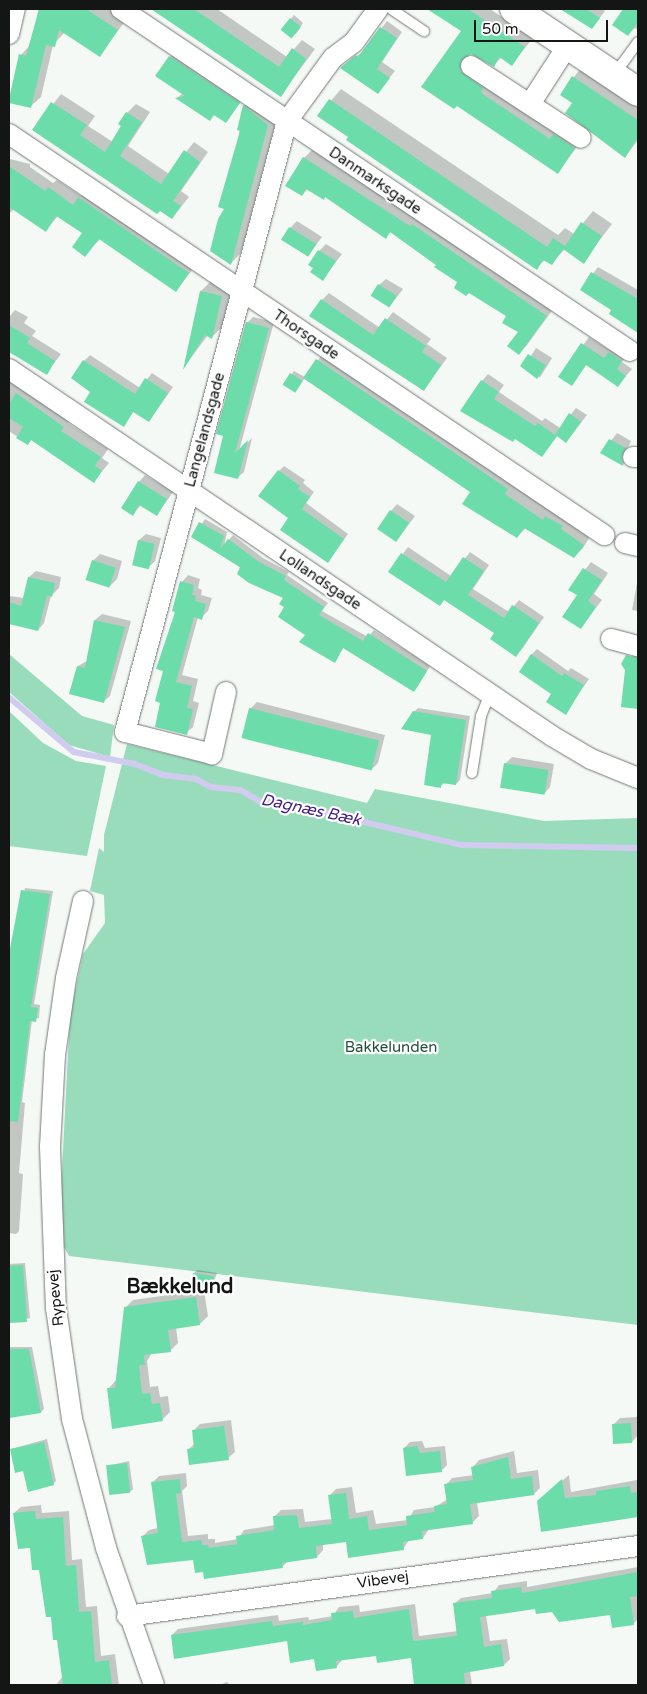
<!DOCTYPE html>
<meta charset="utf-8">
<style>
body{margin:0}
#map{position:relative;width:647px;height:1694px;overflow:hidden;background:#f4f9f6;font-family:"Varela Round",sans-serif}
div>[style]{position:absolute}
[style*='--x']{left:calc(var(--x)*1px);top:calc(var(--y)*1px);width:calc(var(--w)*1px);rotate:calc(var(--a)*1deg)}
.green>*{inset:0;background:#99dcbb}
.shadow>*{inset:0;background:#0003;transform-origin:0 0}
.stream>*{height:5.5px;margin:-2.75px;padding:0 2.75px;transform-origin:2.75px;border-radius:2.75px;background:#d1cbf0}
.building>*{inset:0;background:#6cdcaa;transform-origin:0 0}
.roads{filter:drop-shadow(0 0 1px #737875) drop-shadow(0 0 1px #737875)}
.lane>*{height:10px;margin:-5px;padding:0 5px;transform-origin:5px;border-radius:5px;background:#fff}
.street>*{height:20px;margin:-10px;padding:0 10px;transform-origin:10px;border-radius:10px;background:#fff}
.secondary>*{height:28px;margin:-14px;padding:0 14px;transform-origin:14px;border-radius:14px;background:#fff}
span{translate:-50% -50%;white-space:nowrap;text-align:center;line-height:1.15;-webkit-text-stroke:4.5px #fff;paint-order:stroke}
.street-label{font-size:15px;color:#141615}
.park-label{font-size:15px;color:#22503b}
.water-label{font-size:16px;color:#401d82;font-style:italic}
.district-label{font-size:20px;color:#141615;font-weight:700}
.frame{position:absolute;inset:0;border:10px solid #141615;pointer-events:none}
.scale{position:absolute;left:474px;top:20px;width:134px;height:22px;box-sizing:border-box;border:2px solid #141615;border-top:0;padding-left:6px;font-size:15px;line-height:18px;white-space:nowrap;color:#141615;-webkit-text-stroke:4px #fff;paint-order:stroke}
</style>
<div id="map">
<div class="green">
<i style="clip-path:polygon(9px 654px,82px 716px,114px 725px,110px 757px,69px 745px,9px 692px)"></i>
<i style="clip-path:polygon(9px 711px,43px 743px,76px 761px,106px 766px,87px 856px,9px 846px)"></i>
<i style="clip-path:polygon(127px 744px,367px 803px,375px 789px,544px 821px,638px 818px,638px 1325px,69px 1256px,63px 1245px,61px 1190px,70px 1015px,83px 954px,105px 923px,104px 895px,90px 891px,99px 848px,104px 852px,104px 835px)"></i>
</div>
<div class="shadow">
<i style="clip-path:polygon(40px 9px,110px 9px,126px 20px,100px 55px,65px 32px,53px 45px,41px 97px,31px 106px,21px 55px,30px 45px)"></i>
<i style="clip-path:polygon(152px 9px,217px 9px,287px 57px,302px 40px,315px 49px,281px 95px)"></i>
<i style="clip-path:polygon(429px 9px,490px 9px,533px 38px,512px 64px,502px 57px,494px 65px,477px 55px,467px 54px,473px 67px,583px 139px,558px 172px,457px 104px,463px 31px)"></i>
<i style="clip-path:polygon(563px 9px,602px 9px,605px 11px,592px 28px)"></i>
<i style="clip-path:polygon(625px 9px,638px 9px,638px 30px,635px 28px,628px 34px,614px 24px)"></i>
<i style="clip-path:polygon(294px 15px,303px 23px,296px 34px,283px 29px)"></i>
<i style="clip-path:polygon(387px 21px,402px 32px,382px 62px,395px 71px,378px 92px,348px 62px,364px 51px)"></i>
<i style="clip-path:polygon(176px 51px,245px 96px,226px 121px,177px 98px,183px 93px,170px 57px)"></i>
<i style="clip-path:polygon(581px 68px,638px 107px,638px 140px,625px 157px,573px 102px,561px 94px)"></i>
<i style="clip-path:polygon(341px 89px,558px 235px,565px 228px,574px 234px,593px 211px,612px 224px,583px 262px,565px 249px,551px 264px,545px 260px,536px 268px,319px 115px)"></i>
<i style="clip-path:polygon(61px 94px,95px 116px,88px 126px,113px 142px,127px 113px,136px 104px,150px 112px,128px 146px,169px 174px,194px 142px,208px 152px,181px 191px,189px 197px,172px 218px,33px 130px)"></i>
<i style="clip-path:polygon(254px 96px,278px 114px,241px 253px,231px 263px,226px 208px,244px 106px)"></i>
<i style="clip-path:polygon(312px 150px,554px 308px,527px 345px,519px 353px,519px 331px,508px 316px,391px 232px,385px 237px,326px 196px,308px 189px,302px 195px,304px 158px)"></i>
<i style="clip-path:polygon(10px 159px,30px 164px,30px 167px,53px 183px,57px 180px,81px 196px,87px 190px,196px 265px,176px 291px,100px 239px,85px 255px,84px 232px,58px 216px,46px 230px,14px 209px,9px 214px)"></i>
<i style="clip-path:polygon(297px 221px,322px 237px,308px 256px,290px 228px)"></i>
<i style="clip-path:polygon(326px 244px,342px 254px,323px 279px,319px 251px)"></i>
<i style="clip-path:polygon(598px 267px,638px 290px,638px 332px,610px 313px,613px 309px,582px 289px)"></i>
<i style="clip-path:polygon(386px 279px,403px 289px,390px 306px,379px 285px)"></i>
<i style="clip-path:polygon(211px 281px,232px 286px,222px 327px,212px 337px,208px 335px,185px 366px,201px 291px)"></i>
<i style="clip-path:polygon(329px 293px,380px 328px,393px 312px,431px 339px,427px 344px,447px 358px,429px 383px,423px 389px,322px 300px)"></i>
<i style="clip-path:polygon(15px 310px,28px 317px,24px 323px,36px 331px,32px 336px,61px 354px,46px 374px,9px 351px,9px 317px)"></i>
<i style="clip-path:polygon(253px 317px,274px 322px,239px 451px,252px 438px,244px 472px,238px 477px,216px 472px,247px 323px)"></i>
<i style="clip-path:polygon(589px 337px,611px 351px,616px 346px,628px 354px,622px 362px,632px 369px,617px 386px,587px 364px,571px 384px,560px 377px)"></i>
<i style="left:536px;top:348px;width:19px;height:23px;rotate:32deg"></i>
<i style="clip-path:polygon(325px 351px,591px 535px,583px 548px,574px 557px,526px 528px,517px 537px,472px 491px,305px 378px,295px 391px,284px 384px,294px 371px,305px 377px)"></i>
<i style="clip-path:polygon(90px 355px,140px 388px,152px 373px,173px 387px,149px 421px,134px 411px,123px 425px,92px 392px,84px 361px)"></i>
<i style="clip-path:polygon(488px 374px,504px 385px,499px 392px,542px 421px,545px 418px,560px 428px,576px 408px,587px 415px,566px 442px,558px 435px,542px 455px,516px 438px,482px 381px)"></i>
<i style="clip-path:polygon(9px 376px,71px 418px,68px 423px,108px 449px,102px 458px,109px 463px,94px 481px,32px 439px,27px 443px,9px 431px)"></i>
<i style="clip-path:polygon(617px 433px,631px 441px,627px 449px,629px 458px,623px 465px,602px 453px)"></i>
<i style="clip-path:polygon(284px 466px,305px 480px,303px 483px,314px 492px,306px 503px,348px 534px,328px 562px,290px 517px,279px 471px)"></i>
<i style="clip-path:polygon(145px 475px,173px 492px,157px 515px,141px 505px,133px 514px,139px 482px)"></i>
<i style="clip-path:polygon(397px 504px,415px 516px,397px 540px,391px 511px)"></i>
<i style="clip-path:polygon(205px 519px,227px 532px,224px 546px,233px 535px,263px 558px,289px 572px,287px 575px,328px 603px,322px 611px,368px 637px,374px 630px,430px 666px,418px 686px,414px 690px,344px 647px,334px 661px,307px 634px,286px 607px,284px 597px,193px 536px)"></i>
<i style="clip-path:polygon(146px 534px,161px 538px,155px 561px,148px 568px,139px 540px)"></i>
<i style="clip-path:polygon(408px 547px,451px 576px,470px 552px,489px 565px,473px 589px,509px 612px,519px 600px,544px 617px,522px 649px,516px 655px,496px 632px,445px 599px,440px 604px,390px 571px)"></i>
<i style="clip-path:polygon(100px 554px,122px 561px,117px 579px,110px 586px,93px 561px)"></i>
<i style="clip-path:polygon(591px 562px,608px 573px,594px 594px,602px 600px,581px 627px,578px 595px,570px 589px)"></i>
<i style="clip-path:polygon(36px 571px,61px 577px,59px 588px,51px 596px,44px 623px,38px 630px,9px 623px,9px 596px,24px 598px,29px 577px)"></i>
<i style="clip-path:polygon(188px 575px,200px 579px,198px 588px,202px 590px,201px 595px,212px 598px,208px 611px,201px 618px,198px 617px,182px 675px,198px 679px,193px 701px,199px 703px,193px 727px,186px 733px,156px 726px,182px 582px)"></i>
<i style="clip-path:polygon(638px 578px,638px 611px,632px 610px)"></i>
<i style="clip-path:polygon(102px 614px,131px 621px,110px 696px,103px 702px,78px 666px,87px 661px,95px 620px)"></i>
<i style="clip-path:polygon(537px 649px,568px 671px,571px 668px,589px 679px,565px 713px,531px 655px)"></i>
<i style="clip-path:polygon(636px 654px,638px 655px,638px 708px,623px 706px,626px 661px)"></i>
<i style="clip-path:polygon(257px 702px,385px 735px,378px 763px,371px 770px,250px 709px)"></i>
<i style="clip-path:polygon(418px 708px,470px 716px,460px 780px,456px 784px,445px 782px,440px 787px,432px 734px,414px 712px)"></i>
<i style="clip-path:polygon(512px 757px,554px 764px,550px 787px,544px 794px,505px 764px)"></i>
<i style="clip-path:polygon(25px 888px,53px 891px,34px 1004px,40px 1005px,39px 1018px,32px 1020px,22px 1102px,25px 1103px,19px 1173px,23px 1174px,19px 1231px,16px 1234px,9px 1233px,9px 1058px,18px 1059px,9px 1051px,9px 967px)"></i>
<i style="clip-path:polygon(25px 1263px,30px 1318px,9px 1322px,9px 1264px)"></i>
<i style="clip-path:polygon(197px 1270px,217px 1273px,211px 1290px,194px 1273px)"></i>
<i style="clip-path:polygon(204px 1290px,208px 1316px,200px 1324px,176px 1327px,178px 1343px,170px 1351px,152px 1353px,147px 1361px,150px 1387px,158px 1386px,160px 1397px,168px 1396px,170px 1412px,162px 1420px,109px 1388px,116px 1380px,125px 1308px,133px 1300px)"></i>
<i style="clip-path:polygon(10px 1347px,32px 1347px,44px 1409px,41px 1412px,9px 1417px,9px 1388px,13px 1382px)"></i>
<i style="clip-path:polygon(637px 1417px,638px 1435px,632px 1442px,613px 1425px,620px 1418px)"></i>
<i style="clip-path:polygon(231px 1420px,235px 1452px,228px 1458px,188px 1450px,195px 1443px,193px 1431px,200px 1424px)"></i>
<i style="clip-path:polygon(47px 1439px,56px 1481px,53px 1484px,24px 1470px,11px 1449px)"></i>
<i style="clip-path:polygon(422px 1441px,425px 1448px,445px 1446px,447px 1465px,442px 1470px,404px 1448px,410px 1442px)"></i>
<i style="clip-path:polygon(514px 1451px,517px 1473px,538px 1470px,540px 1488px,534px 1494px,477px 1502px,479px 1516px,472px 1523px,429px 1529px,423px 1538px,409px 1540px,403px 1549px,347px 1540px,323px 1544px,323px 1550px,317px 1557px,288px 1561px,282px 1567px,204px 1570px,194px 1559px,143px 1536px,149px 1530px,158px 1528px,152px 1483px,159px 1476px,186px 1473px,187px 1486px,182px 1491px,188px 1536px,208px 1534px,208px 1539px,215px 1539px,215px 1543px,238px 1539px,244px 1530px,275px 1525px,274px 1517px,281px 1510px,303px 1509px,305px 1522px,332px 1519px,329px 1496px,336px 1489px,352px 1487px,356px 1513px,373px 1510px,376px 1524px,408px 1520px,414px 1510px,435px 1507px,448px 1499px,446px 1485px,452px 1478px,474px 1475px,473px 1467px,479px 1460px)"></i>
<i style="clip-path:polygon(129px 1461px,133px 1489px,130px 1492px,107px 1466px)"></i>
<i style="clip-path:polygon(569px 1475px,571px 1492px,637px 1480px,638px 1516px,542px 1531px,545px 1495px)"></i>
<i style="clip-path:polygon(41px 1505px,42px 1513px,69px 1511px,72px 1560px,82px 1559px,86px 1607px,97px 1606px,101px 1656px,115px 1654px,119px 1685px,56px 1685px,63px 1676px,58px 1638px,40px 1569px,14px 1513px,21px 1507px)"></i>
<i style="clip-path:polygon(638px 1567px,638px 1619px,633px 1624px,611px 1614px,536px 1608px,486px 1615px,490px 1641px,507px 1639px,510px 1659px,504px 1665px,470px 1671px,472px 1685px,416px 1685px,412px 1657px,378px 1655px,343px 1659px,337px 1666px,317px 1669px,315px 1658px,288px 1639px,172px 1635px,178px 1629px,278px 1615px,279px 1621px,308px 1617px,309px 1620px,333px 1616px,339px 1607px,359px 1605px,360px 1612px,415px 1604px,419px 1636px,458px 1631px,454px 1604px,461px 1598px,493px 1593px,499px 1585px,527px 1581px,527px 1587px)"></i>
<i style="clip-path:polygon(227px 1682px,230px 1685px,220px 1685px)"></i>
</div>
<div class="stream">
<i style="--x:9;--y:697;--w:85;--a:40.2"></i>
<i style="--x:74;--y:752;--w:62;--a:11.1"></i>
<i style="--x:135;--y:764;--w:30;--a:21"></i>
<i style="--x:163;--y:775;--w:33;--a:7"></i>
<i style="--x:196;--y:779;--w:17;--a:28"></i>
<i style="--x:211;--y:787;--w:30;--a:6"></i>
<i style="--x:241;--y:790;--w:21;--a:31"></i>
<i style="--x:259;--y:801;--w:26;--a:4"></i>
<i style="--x:285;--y:803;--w:181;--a:13.4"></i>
<i style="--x:461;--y:845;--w:177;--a:1"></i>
</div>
<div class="building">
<i style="clip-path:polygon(39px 9px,86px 9px,118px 30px,100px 57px,59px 30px,55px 47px,46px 45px,31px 108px,9px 103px,9px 99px,19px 54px,26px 56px)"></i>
<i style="clip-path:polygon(151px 9px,194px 9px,279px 67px,292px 48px,306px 59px,281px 97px)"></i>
<i style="clip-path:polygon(427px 9px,468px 9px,525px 47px,512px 66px,499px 57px,494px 67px,471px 54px,461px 60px,460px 71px,483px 88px,481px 93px,550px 139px,553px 134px,575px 148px,558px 174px,457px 106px,454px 109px,421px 87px,461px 31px)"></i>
<i style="clip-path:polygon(560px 9px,586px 9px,600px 18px,592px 29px)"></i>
<i style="clip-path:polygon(623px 9px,638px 9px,638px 22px,628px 36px,612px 25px)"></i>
<i style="left:290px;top:18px;width:14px;height:15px;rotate:39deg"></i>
<i style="clip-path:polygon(380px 27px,397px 38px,377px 69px,390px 78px,378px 94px,340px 68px,356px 55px,358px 57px)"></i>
<i style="clip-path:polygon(169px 56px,240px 103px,226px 123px,214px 115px,210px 121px,175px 98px,185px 96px,155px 76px)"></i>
<i style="clip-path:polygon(572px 76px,638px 120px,638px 137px,625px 158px,565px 113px,572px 103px,560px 95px)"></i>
<i style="clip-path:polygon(329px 99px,547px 247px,553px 238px,565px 246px,581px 222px,602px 236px,584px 264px,563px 249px,552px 265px,543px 260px,537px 270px,346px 140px,348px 137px,317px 116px)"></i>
<i style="clip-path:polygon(51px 102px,87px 125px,80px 135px,105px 152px,121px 126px,118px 124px,126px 112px,142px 122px,120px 156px,161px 184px,184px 150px,200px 162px,173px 201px,181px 206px,172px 219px,160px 211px,157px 214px,32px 130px)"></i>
<i style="clip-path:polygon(243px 105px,268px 125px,231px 265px,210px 251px,218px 219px,224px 209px,218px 207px,240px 131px,237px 130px)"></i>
<i style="clip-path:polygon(303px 157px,410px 226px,412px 224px,547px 316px,519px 355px,507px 346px,518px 332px,502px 323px,506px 316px,469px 293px,466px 296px,454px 288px,457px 282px,434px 267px,436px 265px,390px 232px,386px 239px,325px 197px,324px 200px,306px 189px,302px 196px,285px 186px)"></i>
<i style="clip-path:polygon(9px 166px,45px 191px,48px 187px,73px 205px,78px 197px,189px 273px,176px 292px,99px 239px,85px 257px,72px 247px,82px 233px,56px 216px,46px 232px,9px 207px)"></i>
<i style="left:289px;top:227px;width:32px;height:15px;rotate:32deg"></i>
<i style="clip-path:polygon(318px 250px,336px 261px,323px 281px,310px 272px,313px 268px,308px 265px)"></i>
<i style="clip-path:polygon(591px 272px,638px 299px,638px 333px,609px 314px,611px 310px,580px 290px)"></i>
<i style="left:378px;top:284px;width:22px;height:14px;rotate:32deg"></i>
<i style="clip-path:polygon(200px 291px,222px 296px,212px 339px,205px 335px,183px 370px)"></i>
<i style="clip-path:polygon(321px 299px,373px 335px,385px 318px,426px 346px,422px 352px,441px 365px,424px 391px,309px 316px)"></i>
<i style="clip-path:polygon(246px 322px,269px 328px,235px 453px,248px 440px,238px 479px,214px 473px,223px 436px,216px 434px)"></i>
<i style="clip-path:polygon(9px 325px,30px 338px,27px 343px,55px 361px,47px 375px,9px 352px)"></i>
<i style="clip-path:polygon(581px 343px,604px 358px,609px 352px,622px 361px,617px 369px,626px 376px,618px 387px,586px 365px,572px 386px,558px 377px)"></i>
<i style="clip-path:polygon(528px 354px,546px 365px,537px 379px,520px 366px)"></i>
<i style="clip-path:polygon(316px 359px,508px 489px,505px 494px,543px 520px,545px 516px,563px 526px,561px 529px,584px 545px,574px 558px,524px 528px,517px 538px,462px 504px,470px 492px,303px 378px)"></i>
<i style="clip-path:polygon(83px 360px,135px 394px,145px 378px,168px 393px,149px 422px,133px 412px,124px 427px,84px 402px,90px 392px,71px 378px)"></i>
<i style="left:290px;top:373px;width:15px;height:14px;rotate:32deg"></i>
<i style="clip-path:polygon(481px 380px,499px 392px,494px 399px,535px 426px,538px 423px,555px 435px,569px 413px,581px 422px,566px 443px,557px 436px,542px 457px,515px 439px,513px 442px,460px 411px)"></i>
<i style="clip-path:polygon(16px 393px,64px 427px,61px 431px,101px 457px,95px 466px,102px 471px,94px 483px,31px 440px,28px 445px,16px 438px,23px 427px,9px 418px,9px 404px)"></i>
<i style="clip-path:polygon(609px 439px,626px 448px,621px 457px,623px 466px,600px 453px)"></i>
<i style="clip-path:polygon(278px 470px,300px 486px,298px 489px,310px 497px,302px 509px,344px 539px,328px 563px,280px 530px,288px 518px,258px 496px)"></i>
<i style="clip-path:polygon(138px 481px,167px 499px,157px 516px,139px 505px,133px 516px,121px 508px)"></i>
<i style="left:390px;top:510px;width:23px;height:23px;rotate:34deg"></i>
<i style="clip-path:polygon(199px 522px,224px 536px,220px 549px,228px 539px,259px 562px,286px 576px,284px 580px,324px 607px,319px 615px,363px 641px,368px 633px,427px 671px,414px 692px,343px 648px,335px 663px,299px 642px,305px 635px,278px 617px,284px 607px,279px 604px,283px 598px,249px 583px,237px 574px,240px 567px,191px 537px)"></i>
<i style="left:138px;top:540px;width:17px;height:26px;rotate:13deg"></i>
<i style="clip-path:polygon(401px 553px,446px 582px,463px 557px,484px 571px,468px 595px,504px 618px,512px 605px,539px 623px,516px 657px,490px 639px,494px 633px,444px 600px,440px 606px,388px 572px)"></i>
<i style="left:92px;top:560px;width:25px;height:21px;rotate:18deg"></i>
<i style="clip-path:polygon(583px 568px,602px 580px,588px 601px,596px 607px,581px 629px,562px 617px,577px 595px,568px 590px)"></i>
<i style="clip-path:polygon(28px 577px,55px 583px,52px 597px,47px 595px,38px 631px,9px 624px,9px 602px,21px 606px)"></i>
<i style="clip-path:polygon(180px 581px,194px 585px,192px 595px,196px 596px,195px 601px,206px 604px,202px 620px,194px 617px,176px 682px,192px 686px,187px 708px,193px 709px,187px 735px,155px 727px,160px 703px,155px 701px,163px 671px,156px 669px,175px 612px,172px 611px)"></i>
<i style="clip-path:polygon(94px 620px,125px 627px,104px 703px,69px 694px,77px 666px,85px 668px)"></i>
<i style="clip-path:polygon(531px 654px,562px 676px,564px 673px,584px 685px,566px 715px,546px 702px,551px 694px,519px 672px)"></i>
<i style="clip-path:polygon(626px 655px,638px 658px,638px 709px,621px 707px,625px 670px,621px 664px)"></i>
<i style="left:249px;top:708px;width:134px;height:31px;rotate:14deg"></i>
<i style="clip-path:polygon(413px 711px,466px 720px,456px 785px,441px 783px,441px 788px,424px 785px,431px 735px,401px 729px)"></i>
<i style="left:504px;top:763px;width:45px;height:25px;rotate:9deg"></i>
<i style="clip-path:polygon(21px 890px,50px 894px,31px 1007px,38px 1008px,36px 1022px,30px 1021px,18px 1122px,9px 1121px,9px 954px)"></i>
<i style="clip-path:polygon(23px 1265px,27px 1322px,9px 1323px,9px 1266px)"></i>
<i style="left:193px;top:1273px;width:21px;height:15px;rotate:8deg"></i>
<i style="clip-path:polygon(196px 1297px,200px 1325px,168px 1330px,171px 1352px,144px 1355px,145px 1365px,139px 1365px,142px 1394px,150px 1393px,152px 1404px,160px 1403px,163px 1421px,112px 1429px,107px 1388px,115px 1388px,124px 1307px)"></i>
<i style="clip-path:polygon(9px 1349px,29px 1349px,41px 1413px,9px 1418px)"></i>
<i style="left:631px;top:1423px;width:20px;height:19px;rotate:87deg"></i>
<i style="clip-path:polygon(224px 1426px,229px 1460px,189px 1465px,187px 1449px,194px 1448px,192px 1430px)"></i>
<i style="clip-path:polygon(44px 1442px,54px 1485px,28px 1492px,23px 1471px,15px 1473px,10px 1449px)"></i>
<i style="clip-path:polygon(417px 1446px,420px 1453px,440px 1451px,442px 1472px,406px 1476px,403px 1448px)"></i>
<i style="clip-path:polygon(508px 1457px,511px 1479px,532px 1476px,534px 1495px,470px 1504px,473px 1524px,422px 1531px,423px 1539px,403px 1542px,404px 1550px,348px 1558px,346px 1542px,316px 1546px,317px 1558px,282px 1563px,283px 1568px,204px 1579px,203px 1572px,195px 1573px,193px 1560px,147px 1565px,141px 1536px,158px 1533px,151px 1482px,180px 1479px,181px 1493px,176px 1494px,182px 1542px,201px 1540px,202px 1545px,208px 1545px,209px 1548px,237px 1544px,236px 1536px,274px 1530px,273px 1516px,297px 1515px,299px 1528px,332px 1524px,328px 1495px,346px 1493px,349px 1519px,367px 1516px,369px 1530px,407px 1525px,406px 1516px,435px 1512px,434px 1506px,447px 1504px,444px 1484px,473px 1480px,471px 1467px)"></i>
<i style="left:127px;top:1463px;width:30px;height:21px;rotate:84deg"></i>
<i style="clip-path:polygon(562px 1479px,565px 1498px,596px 1495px,596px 1491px,630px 1486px,631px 1493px,638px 1492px,638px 1517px,541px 1532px,537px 1501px)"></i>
<i style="clip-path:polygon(35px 1511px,36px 1519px,63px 1517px,66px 1566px,76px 1565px,79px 1612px,91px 1611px,95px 1662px,109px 1660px,112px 1685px,63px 1685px,57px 1640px,53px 1640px,51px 1617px,46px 1617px,39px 1570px,32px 1570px,30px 1548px,18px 1549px,13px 1513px)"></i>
<i style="clip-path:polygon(638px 1572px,638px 1596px,630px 1597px,634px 1625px,612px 1628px,610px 1615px,559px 1622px,552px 1612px,536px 1614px,535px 1609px,480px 1617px,484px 1647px,501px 1644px,504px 1666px,464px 1673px,465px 1685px,414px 1685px,411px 1658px,377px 1663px,376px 1656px,336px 1661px,337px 1668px,316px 1671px,314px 1659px,290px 1663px,287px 1641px,174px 1659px,171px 1635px,272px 1621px,273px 1626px,303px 1622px,303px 1625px,332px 1620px,331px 1613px,353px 1611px,354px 1618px,409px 1609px,413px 1641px,457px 1636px,453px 1603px,492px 1598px,491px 1591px,521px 1587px,522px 1593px)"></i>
</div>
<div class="roads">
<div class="lane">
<i style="--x:391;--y:9;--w:40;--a:34"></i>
<i style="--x:614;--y:75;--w:41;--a:-54"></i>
<i style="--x:472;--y:773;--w:58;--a:-81"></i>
<i style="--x:481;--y:716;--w:24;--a:-68"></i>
</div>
<div class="street">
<i style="--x:121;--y:9;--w:613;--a:33.9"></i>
<i style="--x:9;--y:34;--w:26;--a:-77"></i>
<i style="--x:471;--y:66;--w:131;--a:33.2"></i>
<i style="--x:530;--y:104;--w:70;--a:-57.2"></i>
<i style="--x:9;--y:134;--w:718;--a:33.98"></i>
<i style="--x:9;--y:369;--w:655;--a:34.05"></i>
<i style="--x:552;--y:736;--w:45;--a:30.5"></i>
<i style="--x:591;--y:759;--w:51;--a:22"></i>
<i style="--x:633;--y:457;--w:5;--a:0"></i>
<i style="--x:625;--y:543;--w:13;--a:13"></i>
<i style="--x:611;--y:639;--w:28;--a:15"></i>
<i style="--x:226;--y:692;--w:64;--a:102.7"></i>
<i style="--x:212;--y:754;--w:90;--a:-165.8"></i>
<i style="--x:125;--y:732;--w:632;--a:-75.15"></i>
<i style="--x:287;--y:121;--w:78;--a:-53.9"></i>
<i style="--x:333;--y:58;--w:26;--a:-37"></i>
<i style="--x:354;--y:42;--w:41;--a:-54"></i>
<i style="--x:83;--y:901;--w:79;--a:102.4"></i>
<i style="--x:66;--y:978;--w:78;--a:98.1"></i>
<i style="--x:55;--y:1055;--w:92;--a:93.1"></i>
<i style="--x:50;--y:1147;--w:161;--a:87.9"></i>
<i style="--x:56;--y:1308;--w:112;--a:81.8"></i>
<i style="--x:72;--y:1419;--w:133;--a:75.2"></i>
<i style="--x:106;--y:1548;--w:145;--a:70.7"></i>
<i style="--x:127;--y:1616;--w:516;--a:-7.8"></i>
</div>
<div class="secondary">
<i style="--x:514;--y:9;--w:149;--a:33.8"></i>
</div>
</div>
<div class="street-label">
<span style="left:375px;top:181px;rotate:34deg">Danmarksgade</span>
<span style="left:306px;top:335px;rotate:34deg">Thorsgade</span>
<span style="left:205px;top:430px;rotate:-75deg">Langelandsgade</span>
<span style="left:320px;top:580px;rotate:34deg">Lollandsgade</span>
<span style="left:56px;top:1298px;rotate:-96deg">Rypevej</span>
<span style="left:383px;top:1580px;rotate:-8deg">Vibevej</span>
</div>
<div class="park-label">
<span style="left:391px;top:1048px">Bakkelunden</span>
</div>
<div class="water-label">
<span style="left:311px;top:810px;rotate:12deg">Dagnæs Bæk</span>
</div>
<div class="district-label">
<span style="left:180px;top:1287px">Bækkelund</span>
</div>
<div class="frame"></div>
<div class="scale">50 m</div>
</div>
